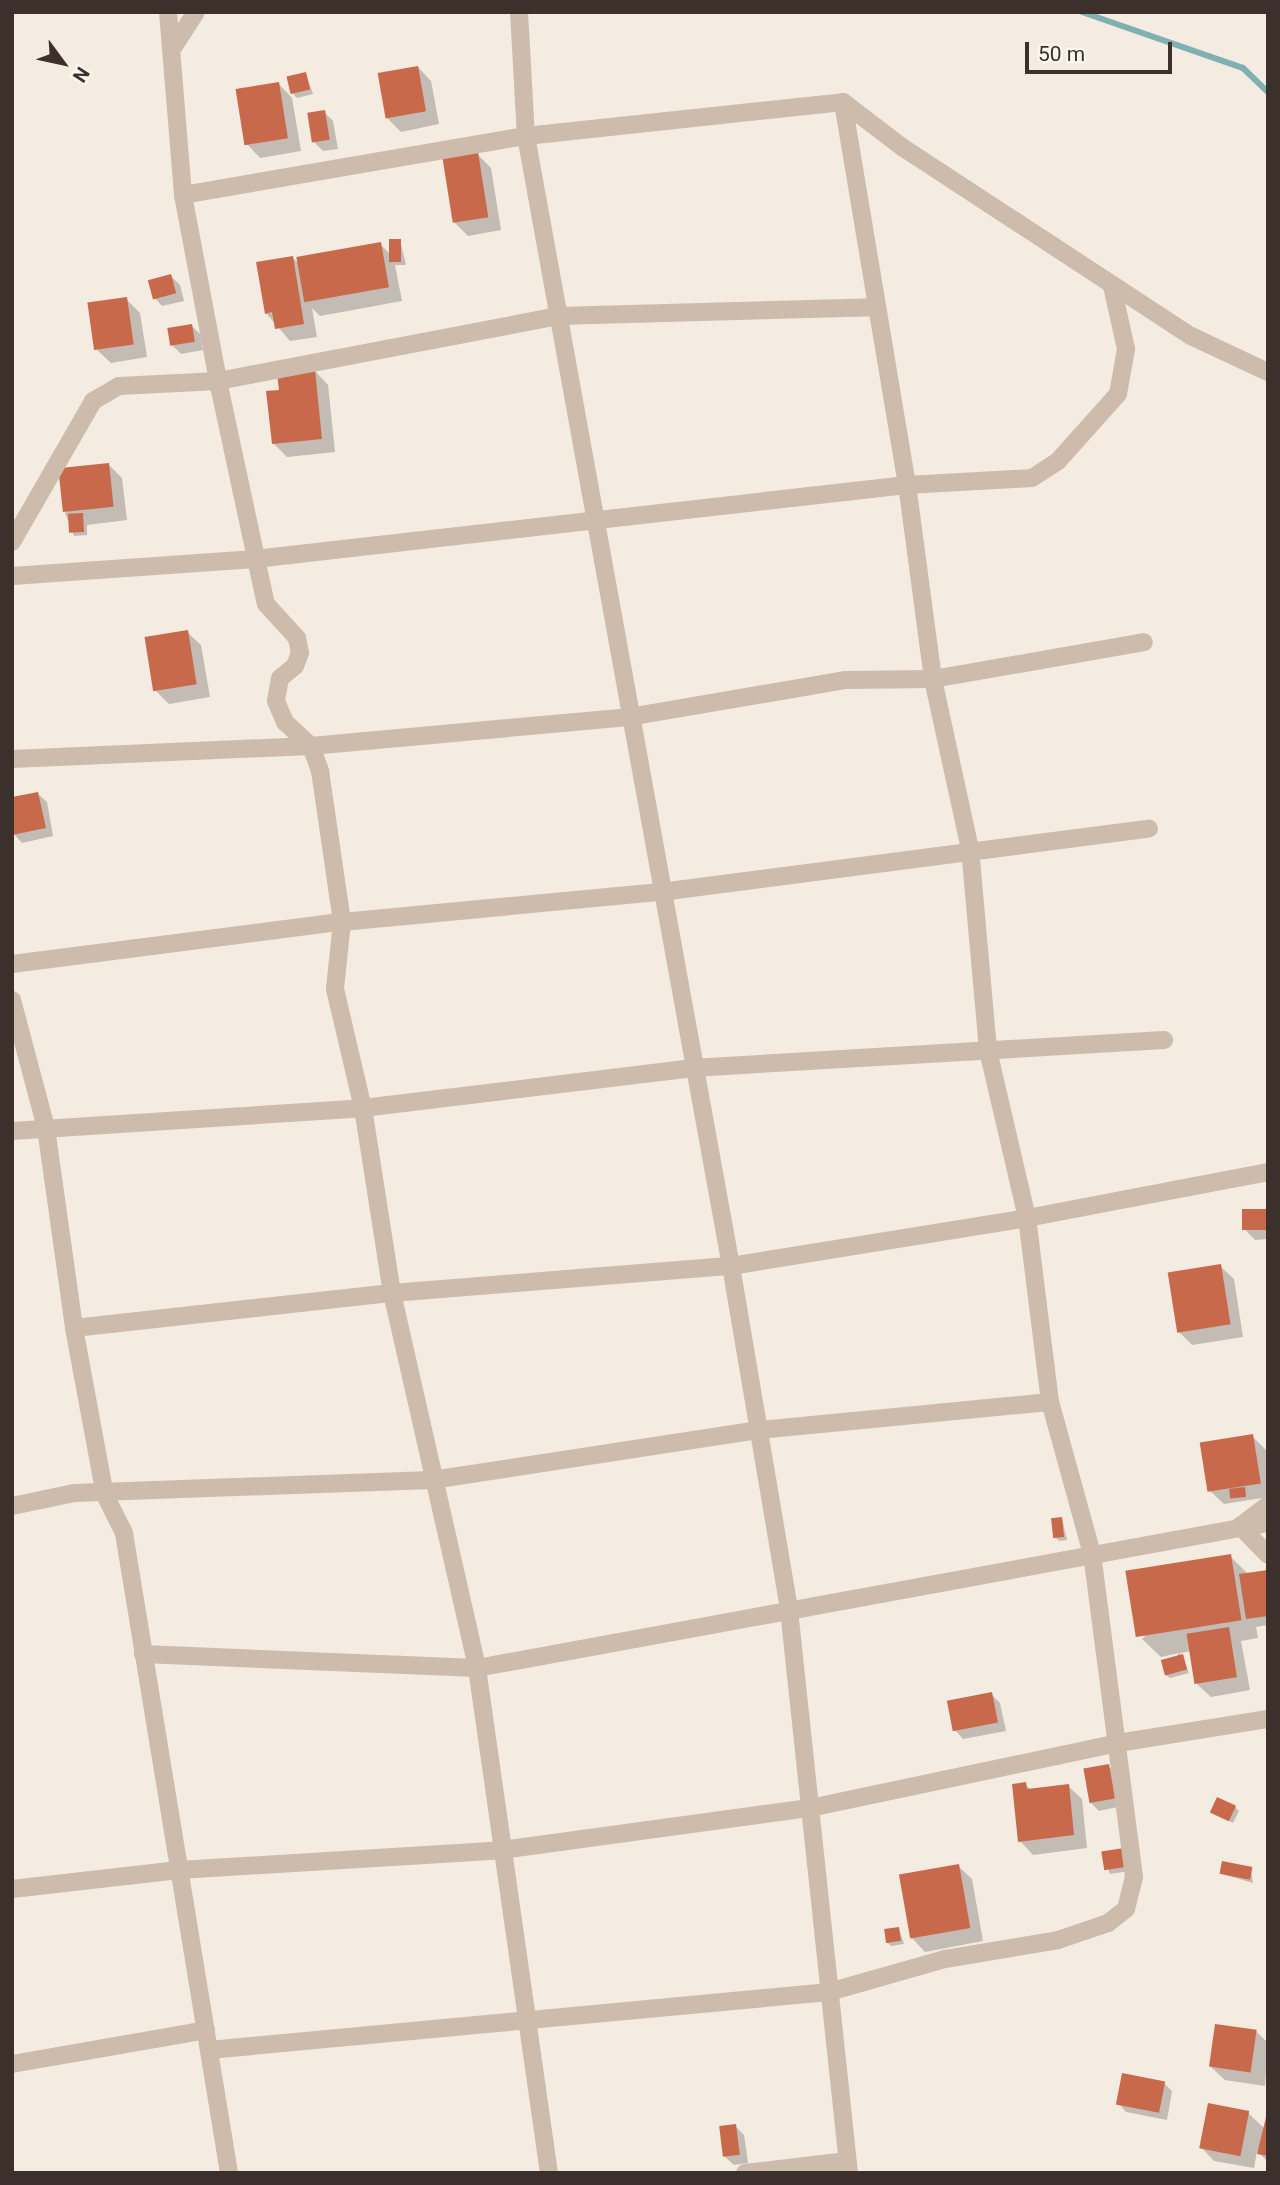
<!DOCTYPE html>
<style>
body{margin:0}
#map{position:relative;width:1280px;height:2185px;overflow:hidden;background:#f4ebe1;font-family:Roboto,sans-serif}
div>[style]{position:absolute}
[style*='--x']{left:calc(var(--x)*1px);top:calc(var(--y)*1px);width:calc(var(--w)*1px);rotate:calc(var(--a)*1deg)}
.shadow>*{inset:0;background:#0003}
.stream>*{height:6px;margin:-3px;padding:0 3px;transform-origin:3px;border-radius:3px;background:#7fb0b2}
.building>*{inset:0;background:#c8694b;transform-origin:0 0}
.minor>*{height:18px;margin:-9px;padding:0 9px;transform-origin:9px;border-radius:9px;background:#cdbbac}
span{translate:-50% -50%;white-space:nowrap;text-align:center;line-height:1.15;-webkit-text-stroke:5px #fbf5ee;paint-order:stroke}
.frame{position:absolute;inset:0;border:14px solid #3b302b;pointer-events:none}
.north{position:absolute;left:28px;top:28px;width:70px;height:70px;-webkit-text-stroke:5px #fbf5ee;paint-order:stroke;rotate:123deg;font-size:19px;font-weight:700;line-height:28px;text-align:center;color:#3b302b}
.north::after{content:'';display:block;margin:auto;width:24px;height:32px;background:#3b302b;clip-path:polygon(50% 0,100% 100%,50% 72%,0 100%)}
.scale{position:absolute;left:1025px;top:42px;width:147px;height:32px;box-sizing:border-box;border:4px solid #3b302b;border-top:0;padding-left:9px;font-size:21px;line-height:24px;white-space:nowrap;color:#3b302b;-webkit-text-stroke:5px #fbf5ee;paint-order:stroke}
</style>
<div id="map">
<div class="shadow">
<i style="clip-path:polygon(418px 67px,431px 81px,439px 124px,401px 132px,387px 118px)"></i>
<i style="clip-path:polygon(306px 74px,313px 94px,297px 98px,293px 94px)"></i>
<i style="clip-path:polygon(279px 84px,292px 98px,301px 151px,260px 158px,247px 144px)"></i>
<i style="clip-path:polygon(324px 112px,333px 121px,338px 149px,323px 151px,314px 142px)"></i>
<i style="clip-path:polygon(477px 154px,491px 168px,501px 230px,468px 236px,454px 222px)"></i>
<i style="clip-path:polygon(400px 240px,406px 265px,395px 265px,402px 301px,320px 316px,312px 308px,317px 337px,290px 341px,266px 313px,292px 257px,300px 265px,380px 244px,392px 256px)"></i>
<i style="clip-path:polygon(171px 276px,180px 285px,184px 301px,162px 306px,154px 297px)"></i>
<i style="clip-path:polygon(126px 299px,140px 313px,147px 357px,111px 363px,97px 350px)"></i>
<i style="clip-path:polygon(192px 326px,200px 334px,203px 350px,181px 354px,172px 345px)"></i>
<i style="clip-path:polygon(315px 371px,328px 385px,335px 452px,287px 457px,273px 443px,281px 391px)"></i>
<i style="clip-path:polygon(108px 464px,122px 478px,127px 520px,87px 525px,87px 535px,74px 536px,65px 513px)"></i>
<i style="clip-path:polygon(187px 632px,201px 645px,210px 697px,169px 704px,156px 691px)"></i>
<i style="clip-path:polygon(38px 794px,47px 802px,53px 836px,22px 843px,14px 834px)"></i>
<i style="clip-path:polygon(1268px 1210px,1268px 1239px,1255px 1240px,1246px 1231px)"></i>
<i style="clip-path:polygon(1220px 1266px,1234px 1279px,1243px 1337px,1192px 1345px,1179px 1332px)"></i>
<i style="clip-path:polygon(1252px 1436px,1266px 1450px,1268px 1497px,1224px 1504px,1210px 1491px)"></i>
<i style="clip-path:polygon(1062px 1519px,1067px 1540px,1059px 1541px,1055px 1537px)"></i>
<i style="clip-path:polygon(1230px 1556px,1249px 1575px,1268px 1572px,1268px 1625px,1256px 1627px,1258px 1638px,1241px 1641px,1250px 1690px,1211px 1697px,1197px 1684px,1191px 1651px,1180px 1653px,1189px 1673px,1170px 1678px,1166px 1675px,1179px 1653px,1161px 1657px,1142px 1639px)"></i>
<i style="clip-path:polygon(991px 1694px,1000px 1703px,1006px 1731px,963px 1739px,955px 1730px)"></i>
<i style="clip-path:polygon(1108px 1766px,1117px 1774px,1122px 1806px,1099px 1811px,1090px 1802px)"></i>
<i style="clip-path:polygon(1025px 1784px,1031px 1790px,1068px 1786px,1082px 1799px,1087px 1848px,1033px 1855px,1020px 1841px)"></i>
<i style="clip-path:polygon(1235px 1807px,1239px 1811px,1233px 1823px,1212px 1812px)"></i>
<i style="clip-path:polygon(1103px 1854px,1130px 1871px,1110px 1874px)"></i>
<i style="clip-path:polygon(958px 1866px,972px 1879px,983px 1941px,925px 1952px,912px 1938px)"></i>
<i style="clip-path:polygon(1251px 1868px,1253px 1883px,1222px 1874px)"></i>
<i style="clip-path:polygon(899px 1929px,904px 1944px,891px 1946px,887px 1942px)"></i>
<i style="clip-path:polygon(1256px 2031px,1268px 2043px,1265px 2086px,1225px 2080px,1211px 2067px)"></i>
<i style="clip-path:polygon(1164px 2083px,1172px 2091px,1167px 2120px,1126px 2112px,1118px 2103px)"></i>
<i style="clip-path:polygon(1248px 2113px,1265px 2129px,1268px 2117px,1268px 2162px,1257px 2151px,1254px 2168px,1214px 2161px,1201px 2147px)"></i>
<i style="clip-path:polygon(735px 2126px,744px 2135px,748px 2163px,734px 2165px,725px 2157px)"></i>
</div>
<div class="stream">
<i style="--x:1082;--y:12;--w:170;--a:19.2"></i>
<i style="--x:1243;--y:68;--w:35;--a:44"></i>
</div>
<div class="building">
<i style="left:418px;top:66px;width:46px;height:41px;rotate:80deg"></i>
<i style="left:306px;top:72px;width:18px;height:20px;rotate:77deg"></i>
<i style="left:279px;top:82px;width:57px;height:44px;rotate:81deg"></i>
<i style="left:325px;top:110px;width:30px;height:18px;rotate:81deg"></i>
<i style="left:478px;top:152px;width:66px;height:36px;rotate:81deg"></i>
<i style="left:389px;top:239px;width:12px;height:23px"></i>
<i style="left:381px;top:242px;width:46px;height:86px;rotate:80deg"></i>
<i style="clip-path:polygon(293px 256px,304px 324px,275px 329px,272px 312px,265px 314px,256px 262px)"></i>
<i style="left:171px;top:274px;width:20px;height:24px;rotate:75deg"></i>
<i style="left:127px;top:297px;width:48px;height:40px;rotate:82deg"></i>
<i style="left:192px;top:324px;width:18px;height:25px;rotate:81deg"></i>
<i style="clip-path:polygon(315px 370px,322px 439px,272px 444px,266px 391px,279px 390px,277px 374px)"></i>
<i style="left:109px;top:463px;width:44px;height:51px;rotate:84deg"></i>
<i style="left:83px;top:513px;width:19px;height:15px;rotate:87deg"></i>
<i style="left:188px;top:630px;width:55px;height:44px;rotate:81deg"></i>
<i style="clip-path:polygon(38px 792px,46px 828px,12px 835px,12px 797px)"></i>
<i style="left:1268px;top:1209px;width:21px;height:26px;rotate:90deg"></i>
<i style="left:1221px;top:1264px;width:61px;height:54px;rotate:81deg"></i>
<i style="left:1253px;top:1434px;width:50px;height:54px;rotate:81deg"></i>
<i style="left:1245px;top:1487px;width:10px;height:16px;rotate:84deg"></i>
<i style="left:1062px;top:1517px;width:20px;height:11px;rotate:84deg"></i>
<i style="left:1231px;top:1554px;width:67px;height:107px;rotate:81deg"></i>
<i style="clip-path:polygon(1268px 1570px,1268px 1616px,1246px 1619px,1239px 1574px)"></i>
<i style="left:1229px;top:1627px;width:51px;height:43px;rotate:81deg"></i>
<i style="left:1183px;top:1654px;width:16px;height:23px;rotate:75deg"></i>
<i style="left:992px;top:1692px;width:31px;height:46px;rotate:79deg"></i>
<i style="left:1109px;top:1764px;width:35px;height:26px;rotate:80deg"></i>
<i style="clip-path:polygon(1026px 1782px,1027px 1789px,1069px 1784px,1074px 1835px,1018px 1842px,1012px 1784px)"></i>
<i style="left:1217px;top:1797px;width:21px;height:17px;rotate:25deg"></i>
<i style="left:1124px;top:1848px;width:19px;height:23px;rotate:81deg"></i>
<i style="left:1222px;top:1861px;width:31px;height:13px;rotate:11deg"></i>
<i style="left:959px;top:1864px;width:65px;height:61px;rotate:80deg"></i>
<i style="left:899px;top:1927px;width:14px;height:15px;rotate:82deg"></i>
<i style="left:1215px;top:2024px;width:42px;height:43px;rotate:8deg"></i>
<i style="left:1122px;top:2073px;width:44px;height:32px;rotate:11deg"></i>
<i style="left:1208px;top:2103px;width:42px;height:46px;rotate:11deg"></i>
<i style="clip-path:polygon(1267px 2113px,1268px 2114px,1268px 2156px,1257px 2154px)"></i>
<i style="left:736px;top:2124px;width:31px;height:17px;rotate:83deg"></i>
</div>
<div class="minor">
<i style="--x:168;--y:12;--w:184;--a:85.3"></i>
<i style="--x:183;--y:195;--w:189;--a:79.3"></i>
<i style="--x:218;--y:381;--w:228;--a:77.9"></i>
<i style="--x:266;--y:604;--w:46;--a:47.6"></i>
<i style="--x:297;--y:638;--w:15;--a:79"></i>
<i style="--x:300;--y:653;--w:14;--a:111"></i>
<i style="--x:295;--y:666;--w:19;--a:141"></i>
<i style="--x:280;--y:678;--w:23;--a:100"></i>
<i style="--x:276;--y:701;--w:23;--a:67"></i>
<i style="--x:285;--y:722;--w:35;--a:43"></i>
<i style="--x:311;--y:746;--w:27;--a:70"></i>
<i style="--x:320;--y:771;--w:153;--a:81.7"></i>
<i style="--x:342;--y:922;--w:67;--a:96"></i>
<i style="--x:335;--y:989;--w:122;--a:76.8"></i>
<i style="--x:363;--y:1108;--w:187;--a:81.1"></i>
<i style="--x:392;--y:1293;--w:385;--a:77.2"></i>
<i style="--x:477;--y:1668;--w:510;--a:81.89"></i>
<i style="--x:519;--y:12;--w:124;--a:86.8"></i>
<i style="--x:526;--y:136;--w:1148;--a:79.72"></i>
<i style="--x:731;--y:1266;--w:349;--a:80.4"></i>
<i style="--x:789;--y:1610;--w:566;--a:83.92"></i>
<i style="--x:174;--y:46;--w:40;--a:-57.1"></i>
<i style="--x:183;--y:195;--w:348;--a:-9.8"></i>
<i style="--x:526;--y:136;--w:319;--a:-6.1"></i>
<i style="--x:843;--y:102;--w:74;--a:37.3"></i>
<i style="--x:902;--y:147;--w:345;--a:33.2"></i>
<i style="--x:1191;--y:336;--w:85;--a:25.1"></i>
<i style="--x:12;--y:542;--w:163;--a:-60.1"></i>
<i style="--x:93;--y:401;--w:30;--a:-30"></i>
<i style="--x:119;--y:386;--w:99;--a:-2.9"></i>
<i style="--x:218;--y:381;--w:346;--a:-10.8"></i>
<i style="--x:558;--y:316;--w:316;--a:-1.6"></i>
<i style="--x:12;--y:576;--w:244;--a:-4"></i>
<i style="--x:255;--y:559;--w:656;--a:-6.48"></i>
<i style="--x:907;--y:485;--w:125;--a:-3.2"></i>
<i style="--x:1032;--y:478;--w:31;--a:-33"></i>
<i style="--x:1058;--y:461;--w:90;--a:-48.2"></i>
<i style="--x:1118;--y:394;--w:46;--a:-79.9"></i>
<i style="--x:1126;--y:349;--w:65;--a:-102.5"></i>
<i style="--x:12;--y:759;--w:299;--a:-2.5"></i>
<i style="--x:311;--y:746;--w:319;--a:-5.2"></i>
<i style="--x:629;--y:717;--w:220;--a:-9.7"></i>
<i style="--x:846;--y:680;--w:87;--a:-0.7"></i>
<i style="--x:933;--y:679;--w:214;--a:-9.9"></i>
<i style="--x:12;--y:964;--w:333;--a:-7.3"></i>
<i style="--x:342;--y:922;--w:320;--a:-5.4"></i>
<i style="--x:661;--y:892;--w:492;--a:-7.4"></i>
<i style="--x:12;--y:1000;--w:132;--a:75.1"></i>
<i style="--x:46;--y:1128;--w:202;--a:82"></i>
<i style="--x:74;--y:1328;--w:170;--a:79.5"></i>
<i style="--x:105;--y:1495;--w:42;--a:63.4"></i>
<i style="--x:124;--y:1533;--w:649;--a:80.68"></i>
<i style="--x:12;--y:1131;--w:352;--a:-3.7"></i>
<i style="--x:363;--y:1108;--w:331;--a:-6.9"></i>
<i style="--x:692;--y:1068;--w:473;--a:-3.4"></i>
<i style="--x:74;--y:1328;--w:320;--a:-6.3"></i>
<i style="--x:392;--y:1293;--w:340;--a:-4.6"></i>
<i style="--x:731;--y:1266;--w:300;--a:-9.2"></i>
<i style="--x:1027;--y:1218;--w:245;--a:-10.8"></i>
<i style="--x:1268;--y:1505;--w:35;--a:143"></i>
<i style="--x:1240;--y:1526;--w:40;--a:46"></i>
<i style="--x:12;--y:1506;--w:63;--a:-11.8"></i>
<i style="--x:74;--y:1493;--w:358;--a:-2.1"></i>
<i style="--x:432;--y:1480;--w:331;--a:-8.7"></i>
<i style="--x:759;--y:1430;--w:292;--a:-5.5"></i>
<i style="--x:143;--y:1654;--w:334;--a:2.4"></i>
<i style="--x:477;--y:1668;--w:804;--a:-10.39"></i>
<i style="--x:12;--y:1889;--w:168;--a:-6.5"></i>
<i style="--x:179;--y:1870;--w:324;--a:-3.5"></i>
<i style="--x:502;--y:1850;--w:311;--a:-7.8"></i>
<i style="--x:810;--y:1808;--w:315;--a:-11.9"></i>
<i style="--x:1118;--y:1743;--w:152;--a:-9.1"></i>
<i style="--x:209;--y:2050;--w:623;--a:-5.34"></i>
<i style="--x:829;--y:1992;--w:121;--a:-15.9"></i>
<i style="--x:945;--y:1959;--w:115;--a:-9.5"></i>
<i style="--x:1058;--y:1940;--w:53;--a:-18.8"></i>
<i style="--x:1108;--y:1923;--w:23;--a:-38"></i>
<i style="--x:1126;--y:1909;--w:33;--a:-76"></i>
<i style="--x:1134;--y:1877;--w:326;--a:-97.4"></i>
<i style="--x:1092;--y:1554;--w:158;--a:-105.4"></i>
<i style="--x:1050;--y:1402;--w:185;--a:-97.1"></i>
<i style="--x:1027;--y:1218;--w:172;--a:-103.1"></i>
<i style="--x:988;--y:1050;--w:202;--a:-95.1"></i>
<i style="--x:970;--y:849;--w:174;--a:-102.3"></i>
<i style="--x:933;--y:679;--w:196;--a:-97.6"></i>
<i style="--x:907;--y:485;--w:388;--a:-99.5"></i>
<i style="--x:12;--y:2064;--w:197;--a:-9.9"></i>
<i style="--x:745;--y:2173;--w:103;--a:-6.7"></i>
</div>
<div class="frame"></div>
<div class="north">N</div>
<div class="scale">50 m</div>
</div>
